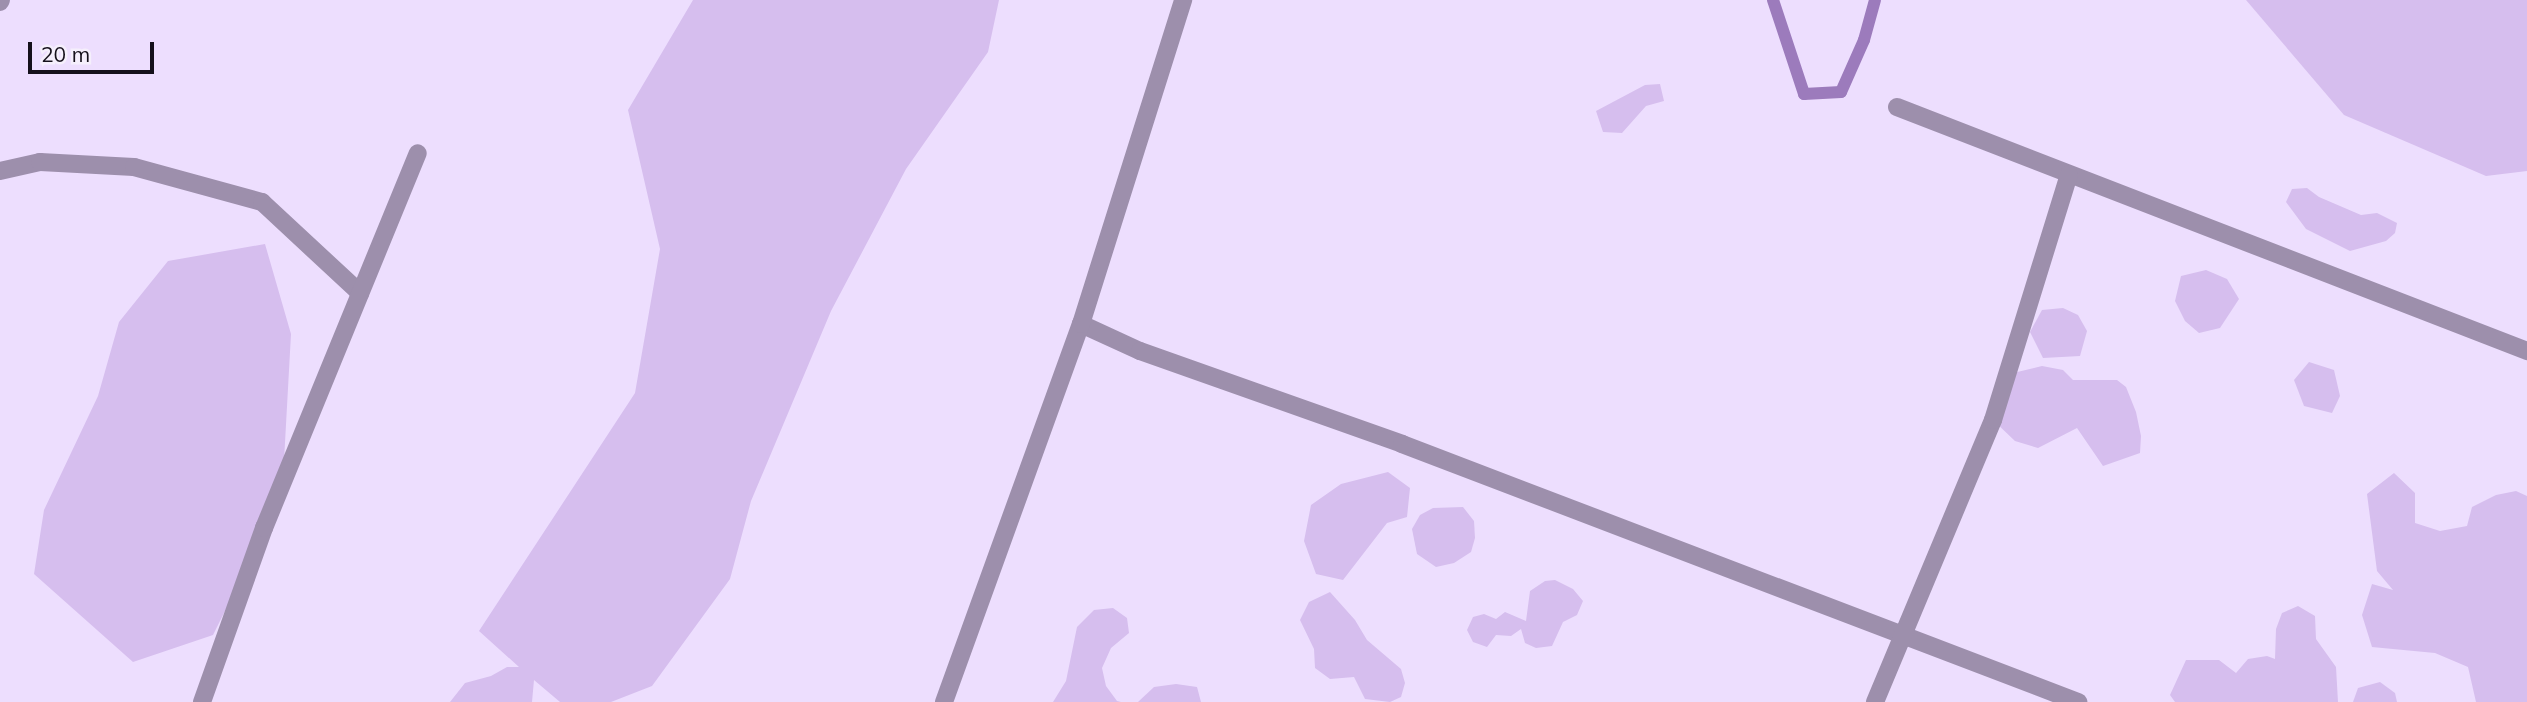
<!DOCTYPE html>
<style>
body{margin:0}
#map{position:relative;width:2527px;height:702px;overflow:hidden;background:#eddefe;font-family:Mulish,sans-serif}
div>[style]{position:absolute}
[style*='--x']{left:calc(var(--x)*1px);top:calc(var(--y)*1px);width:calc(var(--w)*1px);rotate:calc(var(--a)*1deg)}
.green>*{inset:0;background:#d6beee}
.stream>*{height:12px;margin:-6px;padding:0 6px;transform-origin:6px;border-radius:6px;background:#9c7bbc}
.minor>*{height:18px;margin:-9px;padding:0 9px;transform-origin:9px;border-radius:9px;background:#9d8fac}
span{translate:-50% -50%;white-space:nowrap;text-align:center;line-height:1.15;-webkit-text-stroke:5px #f5effc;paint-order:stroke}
.scale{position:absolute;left:28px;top:42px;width:126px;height:32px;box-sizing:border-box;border:4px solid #15101b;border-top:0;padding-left:9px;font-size:21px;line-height:24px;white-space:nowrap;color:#15101b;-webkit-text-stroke:5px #f5effc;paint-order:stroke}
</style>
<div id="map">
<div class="green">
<i style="clip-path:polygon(693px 0,999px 0,988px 52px,906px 169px,831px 311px,751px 501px,730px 579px,652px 686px,611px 702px,560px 702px,534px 680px,532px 702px,450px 702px,465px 683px,491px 676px,507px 667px,519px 667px,479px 631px,635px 393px,660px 249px,628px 110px)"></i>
<i style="clip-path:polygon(2246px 0,2527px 0,2527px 171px,2486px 176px,2344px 115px)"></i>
<i style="clip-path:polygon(1660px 84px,1664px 101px,1646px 106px,1622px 133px,1603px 132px,1596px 111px,1645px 85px)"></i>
<i style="clip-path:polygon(2307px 188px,2319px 197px,2361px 215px,2377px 213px,2397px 223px,2395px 233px,2386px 241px,2350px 251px,2306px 229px,2286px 202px,2292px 189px)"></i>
<i style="clip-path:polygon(265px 244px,291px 334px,282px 497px,213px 635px,133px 662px,34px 574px,44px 510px,98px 396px,119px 322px,168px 261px)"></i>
<i style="clip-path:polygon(2206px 270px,2227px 279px,2239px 299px,2220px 328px,2199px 333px,2185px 321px,2175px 301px,2181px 276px)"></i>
<i style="clip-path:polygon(2063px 308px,2078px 315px,2087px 331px,2080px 356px,2043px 358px,2030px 332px,2042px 310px)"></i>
<i style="clip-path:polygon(2309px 362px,2334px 370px,2340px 396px,2332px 413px,2304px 406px,2294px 380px)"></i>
<i style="clip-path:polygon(2042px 366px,2063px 370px,2073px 380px,2117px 380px,2126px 387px,2136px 412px,2141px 436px,2140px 453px,2103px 466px,2077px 428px,2038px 448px,2015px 441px,1993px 420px,2009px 374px)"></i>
<i style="clip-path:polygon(1388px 472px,1410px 488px,1407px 517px,1387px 523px,1343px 580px,1316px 574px,1304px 541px,1311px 505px,1341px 484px)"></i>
<i style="clip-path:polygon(2394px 473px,2415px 493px,2415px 523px,2440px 531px,2467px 526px,2472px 507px,2496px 495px,2516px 491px,2527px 496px,2527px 702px,2476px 702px,2468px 667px,2435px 653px,2372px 647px,2362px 615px,2372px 584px,2393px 590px,2377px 571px,2367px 494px)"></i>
<i style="clip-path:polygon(1463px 507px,1474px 521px,1475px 538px,1471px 552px,1454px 563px,1436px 567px,1417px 554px,1412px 529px,1420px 515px,1433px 508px)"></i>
<i style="clip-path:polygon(1555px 580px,1573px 589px,1583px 601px,1577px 615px,1563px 622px,1552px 646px,1536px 648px,1525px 643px,1521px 629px,1511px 636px,1496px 635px,1487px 647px,1473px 642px,1467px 630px,1473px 617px,1484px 614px,1496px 619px,1505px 612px,1526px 621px,1530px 591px,1545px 581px)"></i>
<i style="clip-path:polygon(1330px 592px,1355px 620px,1367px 640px,1401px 669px,1405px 683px,1401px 697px,1390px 702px,1365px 699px,1354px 677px,1330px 679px,1315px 668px,1314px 649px,1300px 620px,1309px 602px)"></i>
<i style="clip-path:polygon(2298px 606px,2315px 616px,2316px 639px,2336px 667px,2338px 702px,2175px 702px,2170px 695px,2186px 660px,2219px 660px,2236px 673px,2248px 659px,2267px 656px,2275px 659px,2276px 629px,2282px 613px)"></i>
<i style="clip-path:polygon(1113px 608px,1127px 618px,1129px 633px,1111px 648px,1102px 668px,1106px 686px,1117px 701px,1121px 702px,1053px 702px,1066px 681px,1077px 627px,1094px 610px)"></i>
<i style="clip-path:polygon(2380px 682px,2395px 693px,2397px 702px,2353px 702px,2358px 688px)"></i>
<i style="clip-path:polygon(1176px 684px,1197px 687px,1201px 702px,1138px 702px,1154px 687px)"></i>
</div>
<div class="stream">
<i style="--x:1773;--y:0;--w:99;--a:71.7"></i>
<i style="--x:1804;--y:94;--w:37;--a:-3"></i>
<i style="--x:1841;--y:92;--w:57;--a:-66.1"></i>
<i style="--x:1864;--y:40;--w:41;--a:-74.6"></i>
</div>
<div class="minor">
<i style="--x:0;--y:2;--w:2;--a:-63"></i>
<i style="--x:1897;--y:107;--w:676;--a:21.17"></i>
<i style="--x:0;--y:171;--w:41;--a:-12.7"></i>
<i style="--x:40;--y:162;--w:94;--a:3"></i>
<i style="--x:134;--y:167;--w:133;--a:15.3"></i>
<i style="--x:262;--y:202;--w:134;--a:42.9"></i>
<i style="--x:1081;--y:324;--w:65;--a:24.6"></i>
<i style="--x:1140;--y:351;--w:278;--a:19.5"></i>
<i style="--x:1402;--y:444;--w:724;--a:20.89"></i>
<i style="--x:202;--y:702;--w:185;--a:-70.4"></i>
<i style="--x:264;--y:528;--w:405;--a:-67.7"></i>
<i style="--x:944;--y:702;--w:402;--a:-70.1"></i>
<i style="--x:1081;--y:324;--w:340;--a:-72.5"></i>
<i style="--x:1875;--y:702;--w:306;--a:-67.3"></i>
<i style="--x:1993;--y:420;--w:257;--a:-72.8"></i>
</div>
<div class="scale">20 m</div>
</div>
